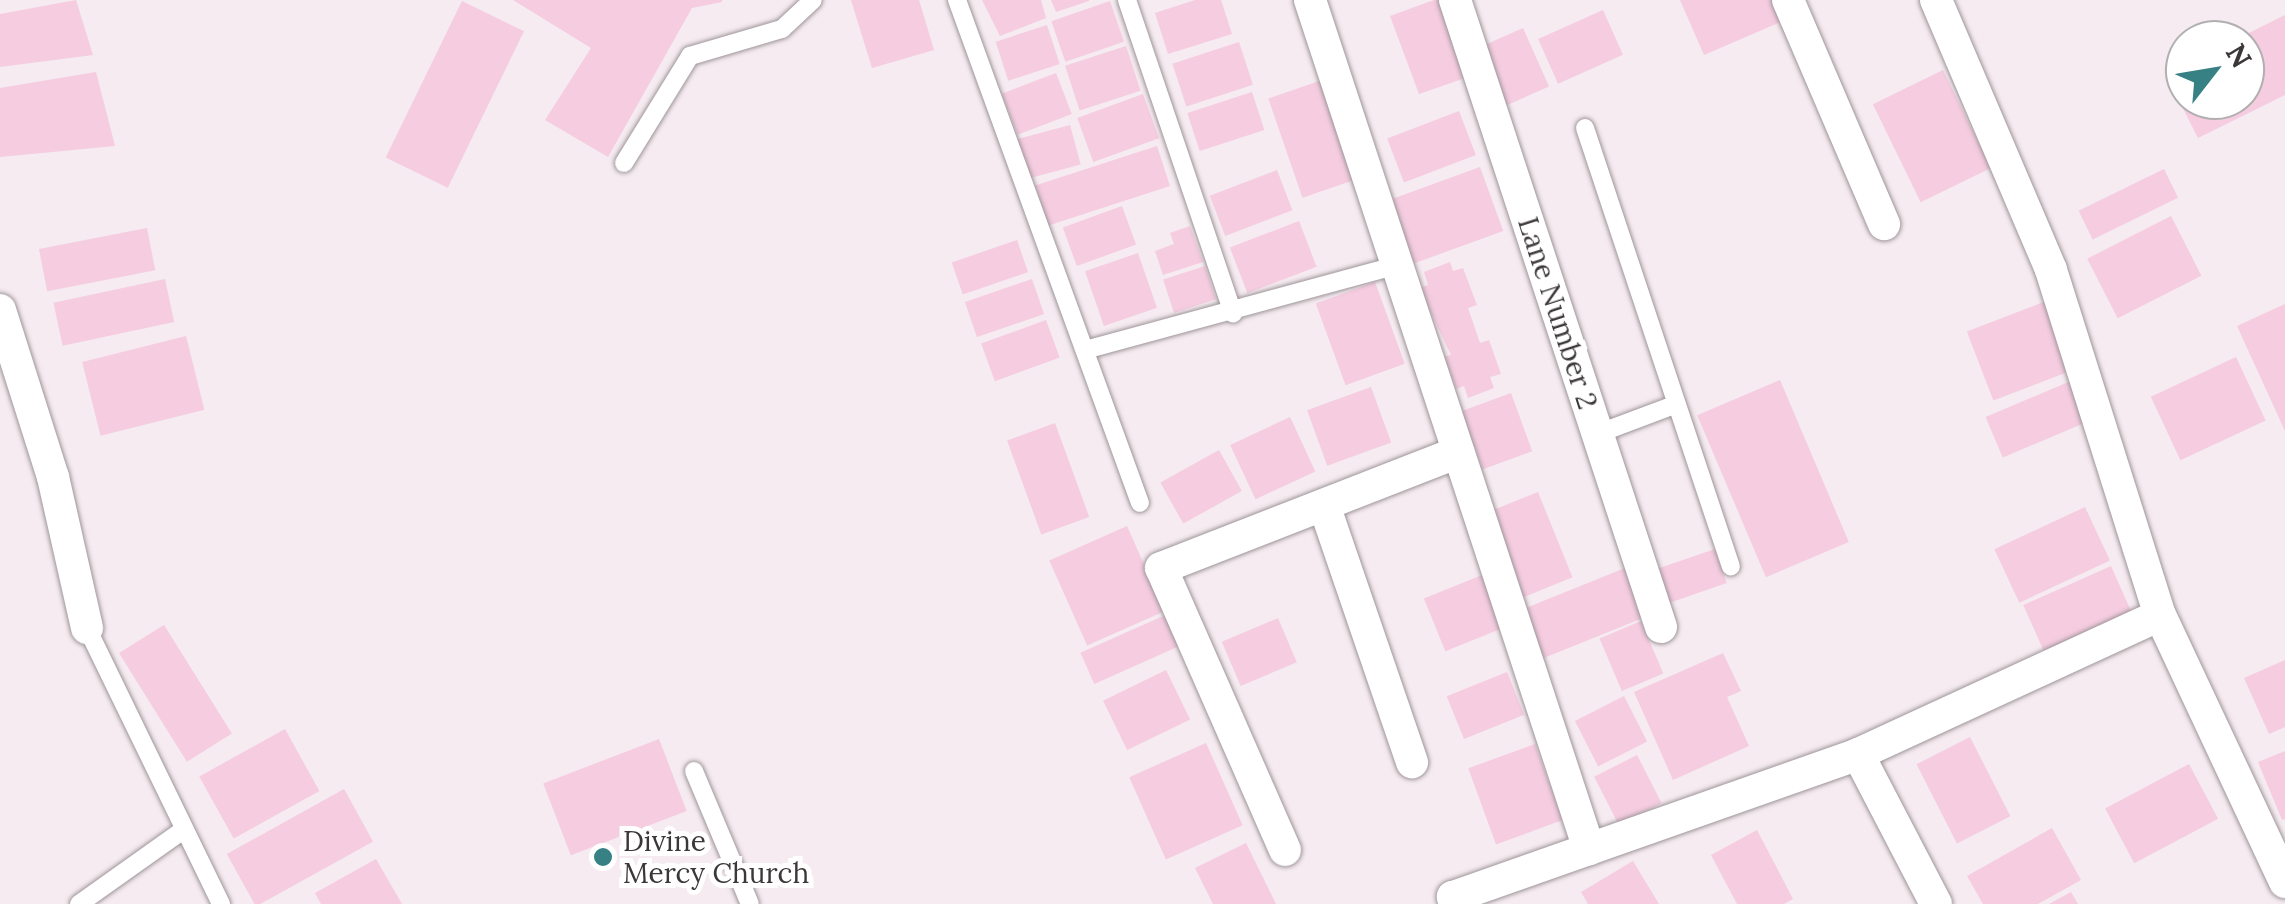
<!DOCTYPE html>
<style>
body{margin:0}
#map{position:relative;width:2285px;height:904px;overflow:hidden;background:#f5ebf0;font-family:Lora,serif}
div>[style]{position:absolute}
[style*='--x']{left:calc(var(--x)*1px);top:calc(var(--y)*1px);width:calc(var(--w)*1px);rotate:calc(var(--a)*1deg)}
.building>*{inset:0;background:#f5cce0;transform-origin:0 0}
.roads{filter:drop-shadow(0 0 2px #9e9599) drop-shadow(0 0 2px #9e9599)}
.lane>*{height:18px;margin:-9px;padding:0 9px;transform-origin:9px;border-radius:9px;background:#fff}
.street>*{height:32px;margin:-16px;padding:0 16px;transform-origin:16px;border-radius:16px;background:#fff}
.dots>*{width:28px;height:28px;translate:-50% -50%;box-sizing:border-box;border:5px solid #fff;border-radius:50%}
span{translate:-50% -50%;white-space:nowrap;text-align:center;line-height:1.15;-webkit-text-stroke:10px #fff;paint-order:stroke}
.street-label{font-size:28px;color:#3c383a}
.poi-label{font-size:28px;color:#3c383a}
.left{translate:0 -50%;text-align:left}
.north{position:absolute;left:2165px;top:20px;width:100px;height:100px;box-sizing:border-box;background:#fff;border:2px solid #b1afb0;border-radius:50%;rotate:59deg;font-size:28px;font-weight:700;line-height:40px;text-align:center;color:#3c383a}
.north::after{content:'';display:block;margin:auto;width:35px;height:45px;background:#378083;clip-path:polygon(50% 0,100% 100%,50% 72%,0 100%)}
</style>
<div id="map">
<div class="building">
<i style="clip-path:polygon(76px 0,93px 55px,0 67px,0 14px)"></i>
<i style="clip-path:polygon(513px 0,722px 0,722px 2px,692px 8px,608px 157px,545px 120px,591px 48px)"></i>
<i style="clip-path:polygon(851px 0,919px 0,934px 50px,872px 68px)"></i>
<i style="clip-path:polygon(982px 0,1041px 0,1046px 18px,1000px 36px)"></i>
<i style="clip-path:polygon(1051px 0,1089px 0,1089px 1px,1056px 12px)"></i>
<i style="clip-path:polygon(1195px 0,1221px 0,1232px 34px,1168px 54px,1155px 13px)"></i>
<i style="clip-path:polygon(1434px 0,1440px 0,1468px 77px,1419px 94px,1390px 16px)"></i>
<i style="clip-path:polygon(1680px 0,1776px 0,1785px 20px,1704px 55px)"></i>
<i style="left:462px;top:1px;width:69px;height:174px;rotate:26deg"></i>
<i style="left:1110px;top:1px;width:43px;height:62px;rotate:71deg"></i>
<i style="left:1603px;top:10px;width:49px;height:71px;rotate:66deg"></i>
<i style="clip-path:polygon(2285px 15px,2285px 95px,2198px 138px,2166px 75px,2185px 65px,2185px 100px,2245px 100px,2245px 40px,2235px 40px)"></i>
<i style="left:1047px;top:25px;width:41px;height:54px;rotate:72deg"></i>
<i style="left:1523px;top:28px;width:64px;height:56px;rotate:66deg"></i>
<i style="left:1239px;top:42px;width:45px;height:70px;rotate:72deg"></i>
<i style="left:1126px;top:46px;width:47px;height:64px;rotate:72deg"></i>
<i style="left:1943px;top:70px;width:109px;height:78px;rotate:64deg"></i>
<i style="clip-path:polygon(96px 72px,115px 146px,0 157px,0 88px)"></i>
<i style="left:1056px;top:73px;width:44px;height:58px;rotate:69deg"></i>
<i style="left:1325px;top:79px;width:105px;height:60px;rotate:71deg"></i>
<i style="left:1252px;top:92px;width:40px;height:68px;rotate:72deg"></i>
<i style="left:1143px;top:94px;width:47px;height:70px;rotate:70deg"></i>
<i style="left:1459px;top:111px;width:47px;height:77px;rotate:69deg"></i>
<i style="left:1070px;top:125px;width:41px;height:55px;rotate:75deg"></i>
<i style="left:1157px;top:146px;width:42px;height:128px;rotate:72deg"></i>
<i style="left:1480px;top:167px;width:68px;height:95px;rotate:70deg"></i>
<i style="left:2164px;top:169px;width:32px;height:95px;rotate:64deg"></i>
<i style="left:1277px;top:170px;width:43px;height:72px;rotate:69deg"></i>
<i style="left:1122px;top:206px;width:41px;height:63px;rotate:70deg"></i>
<i style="left:2171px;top:216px;width:67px;height:94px;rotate:63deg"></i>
<i style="left:1299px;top:221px;width:49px;height:74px;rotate:69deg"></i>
<i style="clip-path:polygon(1190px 226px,1203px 262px,1163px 275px,1155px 251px,1174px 244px,1170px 233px)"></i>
<i style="left:147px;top:228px;width:43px;height:110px;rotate:79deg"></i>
<i style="left:1017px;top:240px;width:34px;height:69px;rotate:71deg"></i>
<i style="left:1138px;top:253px;width:58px;height:56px;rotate:71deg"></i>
<i style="clip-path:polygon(1450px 262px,1453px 271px,1463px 268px,1477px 305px,1468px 308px,1480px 343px,1489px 340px,1501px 374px,1490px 377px,1494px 388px,1468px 398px,1464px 386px,1456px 389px,1444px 357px,1451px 355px,1419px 288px,1428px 285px,1424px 272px)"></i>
<i style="left:1205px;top:266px;width:35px;height:44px;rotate:72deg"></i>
<i style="left:165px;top:279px;width:44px;height:114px;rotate:78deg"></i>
<i style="left:1032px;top:279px;width:37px;height:71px;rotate:71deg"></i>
<i style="left:1375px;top:282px;width:87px;height:63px;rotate:70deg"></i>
<i style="left:2049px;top:300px;width:74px;height:88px;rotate:69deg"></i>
<i style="clip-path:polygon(2285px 304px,2285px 431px,2237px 326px)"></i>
<i style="left:1046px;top:320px;width:40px;height:69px;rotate:70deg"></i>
<i style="left:186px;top:336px;width:76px;height:107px;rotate:76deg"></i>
<i style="left:2236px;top:357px;width:70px;height:94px;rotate:65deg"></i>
<i style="left:1780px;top:380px;width:176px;height:90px;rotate:67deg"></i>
<i style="left:2073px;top:380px;width:44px;height:95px;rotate:67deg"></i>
<i style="left:1371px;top:387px;width:59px;height:68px;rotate:70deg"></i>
<i style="left:1511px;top:393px;width:62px;height:53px;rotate:70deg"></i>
<i style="left:1290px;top:417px;width:60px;height:66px;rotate:65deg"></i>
<i style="left:1055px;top:423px;width:100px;height:51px;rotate:70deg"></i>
<i style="left:1219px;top:450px;width:47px;height:67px;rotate:61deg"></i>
<i style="left:1538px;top:492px;width:92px;height:54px;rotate:68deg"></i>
<i style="left:2085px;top:507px;width:59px;height:100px;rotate:65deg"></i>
<i style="left:1127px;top:526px;width:93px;height:85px;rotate:66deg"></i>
<i style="left:1715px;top:549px;width:36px;height:71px;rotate:71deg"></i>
<i style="left:2111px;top:566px;width:62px;height:96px;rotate:66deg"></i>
<i style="left:1625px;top:568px;width:53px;height:109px;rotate:68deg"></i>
<i style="left:1487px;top:573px;width:57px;height:68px;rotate:68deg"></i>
<i style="left:1170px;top:613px;width:34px;height:98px;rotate:66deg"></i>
<i style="left:1278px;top:618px;width:48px;height:61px;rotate:67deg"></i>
<i style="left:1641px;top:621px;width:57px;height:45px;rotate:67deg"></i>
<i style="left:164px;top:625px;width:128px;height:53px;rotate:58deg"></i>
<i style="clip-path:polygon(1723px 653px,1741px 691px,1727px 697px,1749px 746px,1673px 780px,1634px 692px)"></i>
<i style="clip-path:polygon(2285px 660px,2285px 727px,2269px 734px,2244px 678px)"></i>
<i style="left:1166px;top:670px;width:55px;height:70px;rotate:64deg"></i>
<i style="left:1507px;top:672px;width:46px;height:65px;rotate:68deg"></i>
<i style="left:1624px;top:696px;width:51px;height:55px;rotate:63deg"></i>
<i style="left:285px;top:729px;width:71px;height:98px;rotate:61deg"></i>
<i style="left:1970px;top:737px;width:89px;height:60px;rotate:63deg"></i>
<i style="left:659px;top:739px;width:77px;height:124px;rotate:69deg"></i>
<i style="left:1206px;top:743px;width:90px;height:84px;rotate:66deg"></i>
<i style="left:1535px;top:744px;width:81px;height:71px;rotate:70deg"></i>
<i style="clip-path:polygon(2285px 751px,2285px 819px,2282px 820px,2258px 762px)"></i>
<i style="left:1637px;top:755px;width:54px;height:48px;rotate:63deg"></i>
<i style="left:2189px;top:764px;width:62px;height:95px;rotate:62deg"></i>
<i style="left:344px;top:789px;width:60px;height:134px;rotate:61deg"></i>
<i style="clip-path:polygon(2052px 828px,2081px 880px,2038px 904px,1983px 904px,1967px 876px)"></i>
<i style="clip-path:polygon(1757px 830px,1793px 899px,1784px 904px,1737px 904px,1711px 855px)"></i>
<i style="clip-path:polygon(1246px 843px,1276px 904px,1213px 904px,1195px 868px)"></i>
<i style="clip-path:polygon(376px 859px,402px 904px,321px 904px,315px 893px)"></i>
<i style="clip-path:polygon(1633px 861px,1659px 904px,1588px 904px,1581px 892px)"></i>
<i style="clip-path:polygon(2071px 892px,2078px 904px,2049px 904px)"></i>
</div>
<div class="roads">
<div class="lane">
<i style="--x:957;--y:0;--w:535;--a:70.01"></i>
<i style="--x:1127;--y:0;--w:331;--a:71.3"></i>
<i style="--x:1585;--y:128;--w:462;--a:71.6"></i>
<i style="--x:624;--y:163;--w:126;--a:-58.3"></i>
<i style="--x:690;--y:56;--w:96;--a:-16.4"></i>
<i style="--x:782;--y:29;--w:42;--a:-43.1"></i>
<i style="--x:1085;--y:350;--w:328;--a:-15.2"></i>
<i style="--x:1597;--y:434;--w:85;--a:-20.6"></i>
<i style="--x:87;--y:628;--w:307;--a:64.1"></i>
<i style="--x:694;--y:771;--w:144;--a:67.2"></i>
<i style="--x:79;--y:904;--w:128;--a:-35.4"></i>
</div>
<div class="street">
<i style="--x:1310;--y:0;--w:894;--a:71.81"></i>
<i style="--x:1455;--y:0;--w:660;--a:71.81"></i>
<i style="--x:1788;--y:0;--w:244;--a:66.8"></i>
<i style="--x:1936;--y:0;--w:293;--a:66.9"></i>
<i style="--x:2051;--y:270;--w:362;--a:72.5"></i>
<i style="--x:2160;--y:615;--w:295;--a:64.9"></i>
<i style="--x:0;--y:310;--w:175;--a:72.4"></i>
<i style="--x:53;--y:477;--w:155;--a:77.3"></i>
<i style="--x:1324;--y:505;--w:272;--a:71.1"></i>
<i style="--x:1858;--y:754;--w:169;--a:62.5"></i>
<i style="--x:1285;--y:850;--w:308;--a:-113.7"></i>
<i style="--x:1161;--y:568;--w:319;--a:-21.3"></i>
<i style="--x:1458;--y:904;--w:9;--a:-126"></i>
<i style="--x:1453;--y:897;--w:430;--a:-19.4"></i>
<i style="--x:1858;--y:754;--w:332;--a:-24.7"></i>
</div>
</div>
<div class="dots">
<i style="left:603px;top:857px;background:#378083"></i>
</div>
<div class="street-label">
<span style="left:1558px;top:313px;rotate:72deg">Lane Number 2</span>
</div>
<div class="poi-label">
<span class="left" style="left:623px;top:857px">Divine<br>Mercy Church</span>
</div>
<div class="north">N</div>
</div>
